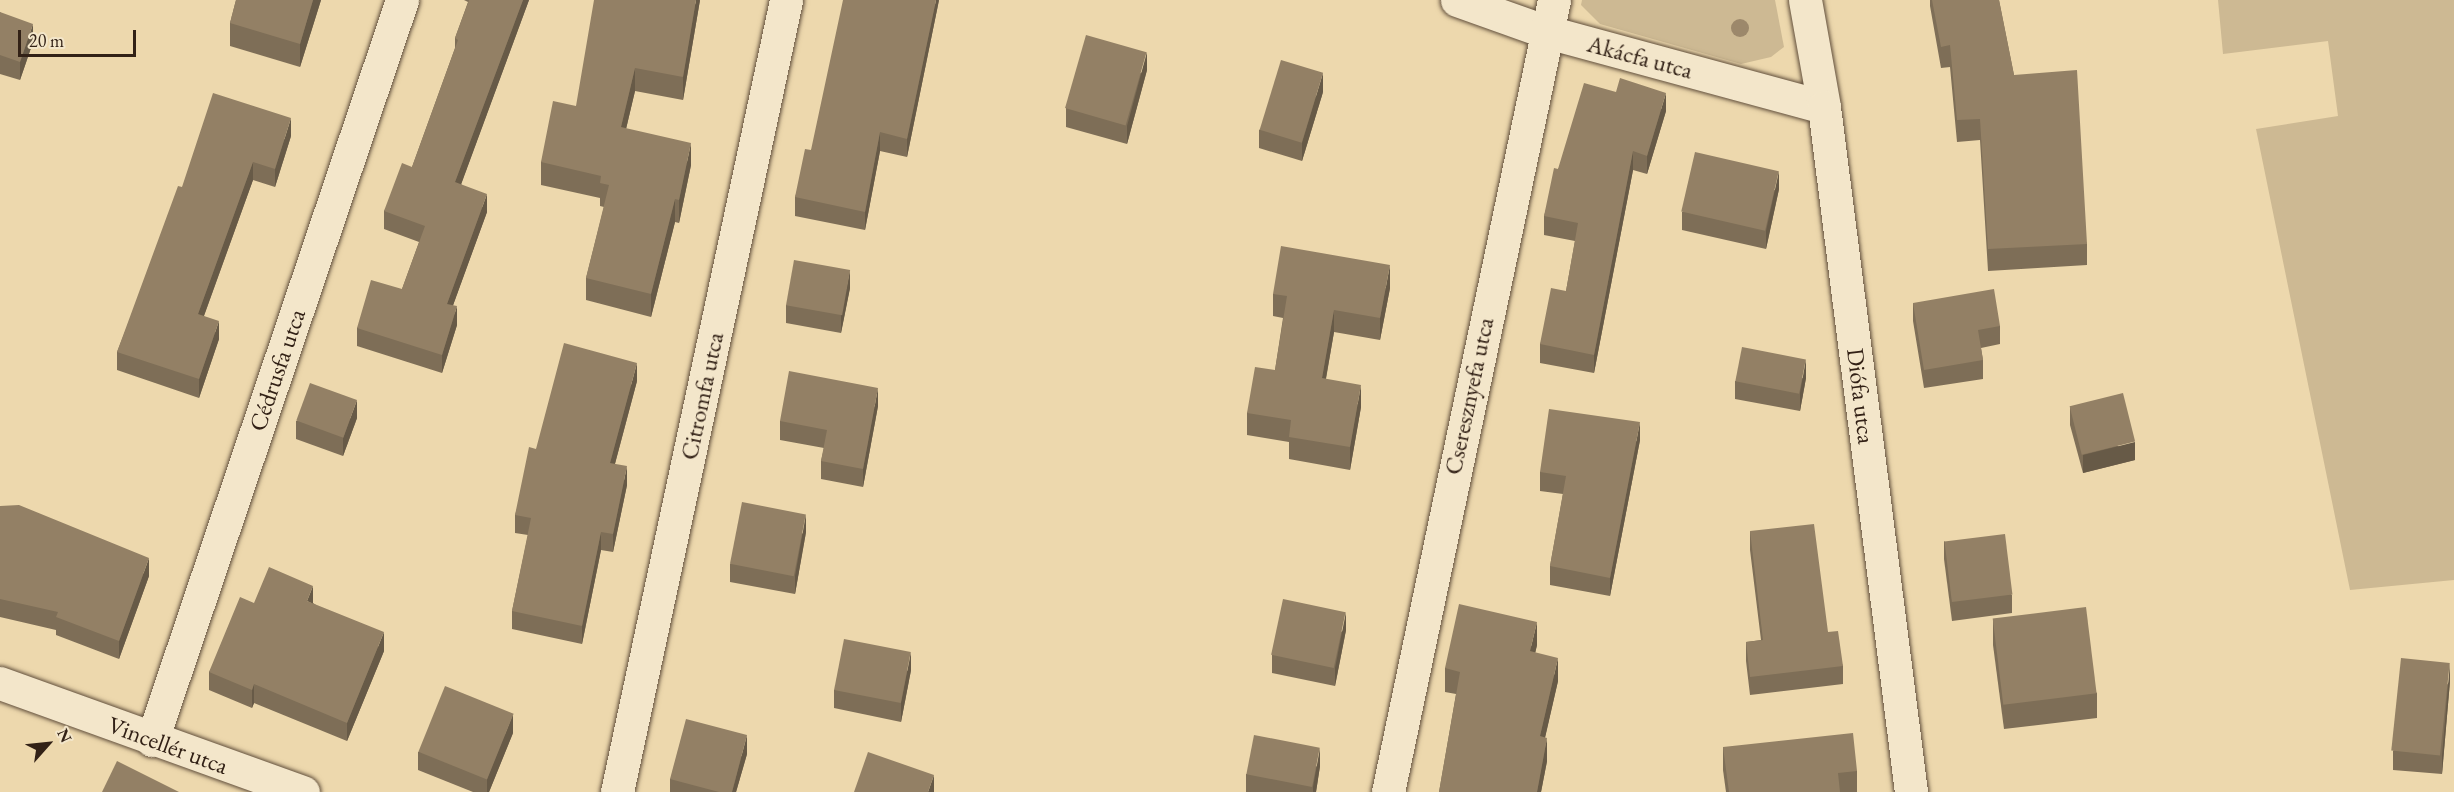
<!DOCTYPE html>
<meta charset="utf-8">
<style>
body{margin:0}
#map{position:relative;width:2454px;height:792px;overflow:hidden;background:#edd8ad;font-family:"EB Garamond",serif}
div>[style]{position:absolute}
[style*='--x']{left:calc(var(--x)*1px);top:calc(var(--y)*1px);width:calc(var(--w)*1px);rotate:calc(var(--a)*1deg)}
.green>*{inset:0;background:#cdb993}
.roads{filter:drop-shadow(0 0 2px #614f3c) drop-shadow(0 0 2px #614f3c)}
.minor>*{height:33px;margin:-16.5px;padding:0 16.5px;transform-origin:16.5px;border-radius:16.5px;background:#f3e6ca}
.trees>*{width:18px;height:18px;margin:-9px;border-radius:50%;background:#9c886b}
.wall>*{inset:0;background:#7e6e57}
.shaded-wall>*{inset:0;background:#675a47}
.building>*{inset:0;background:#938065;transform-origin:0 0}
span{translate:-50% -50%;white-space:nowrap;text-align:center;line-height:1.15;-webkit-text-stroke:4.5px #f3e6ca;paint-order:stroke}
.street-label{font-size:24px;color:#322116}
.north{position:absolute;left:18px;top:714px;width:60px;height:60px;-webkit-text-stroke:4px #f3e6ca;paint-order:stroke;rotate:63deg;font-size:16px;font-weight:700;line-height:24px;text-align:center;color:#322116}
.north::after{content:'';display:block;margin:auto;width:21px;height:27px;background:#322116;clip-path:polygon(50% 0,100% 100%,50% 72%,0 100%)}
.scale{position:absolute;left:18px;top:30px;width:118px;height:27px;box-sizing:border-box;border:3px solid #322116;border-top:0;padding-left:8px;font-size:18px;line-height:21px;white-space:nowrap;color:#322116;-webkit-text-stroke:4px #f3e6ca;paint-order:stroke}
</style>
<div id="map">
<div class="green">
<i style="clip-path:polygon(1582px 0,1775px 0,1784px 47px,1771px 57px,1741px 64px,1600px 24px,1581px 5px)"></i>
<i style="clip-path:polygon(2218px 0,2454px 0,2454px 580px,2350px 590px,2256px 129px,2338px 116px,2328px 41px,2223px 54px)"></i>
</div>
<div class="roads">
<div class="minor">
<i style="--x:1457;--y:0;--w:92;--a:19.6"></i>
<i style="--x:1544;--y:31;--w:290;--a:15.2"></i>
<i style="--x:1805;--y:0;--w:109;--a:79.9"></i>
<i style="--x:1824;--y:107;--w:691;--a:82.76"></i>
<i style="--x:0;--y:683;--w:322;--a:19.8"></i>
<i style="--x:152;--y:740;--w:781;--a:-71.33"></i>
<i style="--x:617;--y:792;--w:810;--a:-77.95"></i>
<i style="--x:1388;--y:792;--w:809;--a:-78.16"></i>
</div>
</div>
<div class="trees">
<i style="left:1740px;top:28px"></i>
</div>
<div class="wall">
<i style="clip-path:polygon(236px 0,321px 0,300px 67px,230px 46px,230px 23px)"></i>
<i style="clip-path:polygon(464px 0,529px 0,461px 184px,487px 212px,453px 305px,457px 325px,442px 373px,357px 346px,357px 328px,402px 289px,419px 242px,384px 229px,384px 211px,412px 167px,455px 48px,455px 38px,468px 2px)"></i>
<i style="clip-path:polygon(700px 0,683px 100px,635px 91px,626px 129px,691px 165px,679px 223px,675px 222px,651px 317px,586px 300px,586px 278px,604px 207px,600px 206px,600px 198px,541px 185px,541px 162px,576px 106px)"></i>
<i style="clip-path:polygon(939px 0,907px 157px,880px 151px,865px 230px,795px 216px,795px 197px,811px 150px)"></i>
<i style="clip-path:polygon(1930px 0,1999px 0,2014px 75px,2087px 244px,2087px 265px,1988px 271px,1980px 140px,1957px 142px,1950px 67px,1941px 68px,1930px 6px)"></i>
<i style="clip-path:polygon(0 12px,33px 42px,20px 80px,0 74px)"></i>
<i style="clip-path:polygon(1147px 70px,1127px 144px,1066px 127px,1066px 108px)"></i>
<i style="clip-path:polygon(1323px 92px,1302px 161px,1259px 148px,1259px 130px)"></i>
<i style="clip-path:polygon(1616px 92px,1666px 111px,1647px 174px,1633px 170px,1594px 373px,1540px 363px,1540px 344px,1566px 291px,1575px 241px,1544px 235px,1544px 216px,1558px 169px)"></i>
<i style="clip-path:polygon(291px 136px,275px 187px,253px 180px,204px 316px,219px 339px,199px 398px,117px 370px,117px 352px,182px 187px)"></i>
<i style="clip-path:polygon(1779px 189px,1766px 249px,1682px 230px,1682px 212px)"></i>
<i style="clip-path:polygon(850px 288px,841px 333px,786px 323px,786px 305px)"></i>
<i style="clip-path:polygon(1390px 288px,1380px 340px,1334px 332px,1326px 379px,1361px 407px,1350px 470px,1289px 459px,1289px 442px,1247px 435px,1247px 413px,1275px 370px,1283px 318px,1273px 316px,1273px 294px)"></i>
<i style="clip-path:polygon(1913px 303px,2000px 326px,2000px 344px,1981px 348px,1983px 360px,1983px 379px,1924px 388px,1913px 321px)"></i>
<i style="clip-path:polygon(1806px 378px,1800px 411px,1735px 399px,1735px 381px)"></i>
<i style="clip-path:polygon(637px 381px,615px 464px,627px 485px,613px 552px,601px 550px,582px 644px,512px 629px,512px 611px,528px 535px,515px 533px,515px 515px,536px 449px)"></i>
<i style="clip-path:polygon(878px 406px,863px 487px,821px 479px,821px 461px,824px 448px,780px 440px,780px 421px)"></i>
<i style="clip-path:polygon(2070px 407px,2135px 460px,2083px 473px,2070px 425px)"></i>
<i style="clip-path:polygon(357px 418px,343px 456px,296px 439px,296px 421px)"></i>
<i style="clip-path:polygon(1640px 440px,1610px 596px,1550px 585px,1550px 566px,1563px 494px,1540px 491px,1540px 472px)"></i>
<i style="clip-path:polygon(0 506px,149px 576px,119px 659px,56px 635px,56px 630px,0 617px)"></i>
<i style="clip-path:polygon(1750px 531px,1828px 632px,1843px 666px,1843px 684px,1750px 695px,1746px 661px,1746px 642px,1761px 640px,1750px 550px)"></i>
<i style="clip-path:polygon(806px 532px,795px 594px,730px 582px,730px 564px)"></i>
<i style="clip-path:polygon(1944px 541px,2012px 595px,2012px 613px,1952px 621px,1944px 559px)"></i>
<i style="clip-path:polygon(254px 603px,313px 603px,384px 651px,347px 741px,254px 703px,252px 708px,209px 690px,209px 672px)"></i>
<i style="clip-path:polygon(1993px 619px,2097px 693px,2097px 718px,2004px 729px,1993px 645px)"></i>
<i style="clip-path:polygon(1346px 630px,1335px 686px,1272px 673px,1272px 655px)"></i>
<i style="clip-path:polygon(1537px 645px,1535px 653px,1558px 681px,1545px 737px,1547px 761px,1541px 792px,1439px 792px,1456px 694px,1445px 692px,1445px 668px)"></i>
<i style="clip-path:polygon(911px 670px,901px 722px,834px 708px,834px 690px)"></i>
<i style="clip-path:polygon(2450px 681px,2442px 774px,2393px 770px,2393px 751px)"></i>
<i style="clip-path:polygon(513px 733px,489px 792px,473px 792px,418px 770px,418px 752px)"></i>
<i style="clip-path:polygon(1723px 747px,1857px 771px,1857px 792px,1726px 792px,1723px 770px)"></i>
<i style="clip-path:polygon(747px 754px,736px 792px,670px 792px,670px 779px)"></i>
<i style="clip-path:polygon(1320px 766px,1316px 792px,1246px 792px,1246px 774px)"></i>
</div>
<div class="shaded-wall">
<i style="clip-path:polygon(313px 0,321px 0,300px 67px,300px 44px)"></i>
<i style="clip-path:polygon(523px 0,529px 0,455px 201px,455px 182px)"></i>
<i style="clip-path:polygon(696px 0,700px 0,683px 100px,683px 77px)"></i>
<i style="clip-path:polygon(936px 0,939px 0,907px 157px,907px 139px)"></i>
<i style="clip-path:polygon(33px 24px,33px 42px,20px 80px,20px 62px)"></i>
<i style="clip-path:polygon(1147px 52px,1147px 70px,1127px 144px,1127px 126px)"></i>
<i style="clip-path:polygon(635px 68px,635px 91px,621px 150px,621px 127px)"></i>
<i style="clip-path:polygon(1323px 73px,1323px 92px,1302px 161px,1302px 143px)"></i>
<i style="clip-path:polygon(1666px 93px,1666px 111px,1647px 174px,1647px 156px)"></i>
<i style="clip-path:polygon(291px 118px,291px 136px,275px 187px,275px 169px)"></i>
<i style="clip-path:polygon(880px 132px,880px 151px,865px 230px,865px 212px)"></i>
<i style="clip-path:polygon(691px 143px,691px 165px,679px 223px,679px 200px)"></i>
<i style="clip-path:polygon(1633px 151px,1633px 170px,1594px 373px,1594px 355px)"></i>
<i style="clip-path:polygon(253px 162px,253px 180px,198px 332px,198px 314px)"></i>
<i style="clip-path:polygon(1779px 171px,1779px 189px,1766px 249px,1766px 231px)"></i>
<i style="clip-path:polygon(487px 194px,487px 212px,447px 322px,447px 304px)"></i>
<i style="clip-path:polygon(675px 199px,675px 222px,651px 317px,651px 294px)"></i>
<i style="clip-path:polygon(1390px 265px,1390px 288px,1380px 340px,1380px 318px)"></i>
<i style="clip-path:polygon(850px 270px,850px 288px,841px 333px,841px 315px)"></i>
<i style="clip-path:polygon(457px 306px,457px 325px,442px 373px,442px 355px)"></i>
<i style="clip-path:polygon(1334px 310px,1334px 332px,1322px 400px,1322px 378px)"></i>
<i style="clip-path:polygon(219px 321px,219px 339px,199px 398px,199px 379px)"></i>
<i style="clip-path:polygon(1806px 359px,1806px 378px,1800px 411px,1800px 393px)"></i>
<i style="clip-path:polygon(637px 363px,637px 381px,610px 482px,610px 463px)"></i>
<i style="clip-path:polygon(1361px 385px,1361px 407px,1350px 470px,1350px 447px)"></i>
<i style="clip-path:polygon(878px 388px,878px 406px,863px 487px,863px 469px)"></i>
<i style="clip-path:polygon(357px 400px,357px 418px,343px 456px,343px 438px)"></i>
<i style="clip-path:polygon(1640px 422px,1640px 440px,1610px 596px,1610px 578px)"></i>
<i style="clip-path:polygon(2135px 442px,2135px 460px,2083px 473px,2083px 455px)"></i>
<i style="clip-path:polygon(627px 466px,627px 485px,613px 552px,613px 534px)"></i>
<i style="clip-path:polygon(806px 514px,806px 532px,795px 594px,795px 576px)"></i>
<i style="clip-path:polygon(601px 532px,601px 550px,582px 644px,582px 626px)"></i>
<i style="clip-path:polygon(149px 558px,149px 576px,119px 659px,119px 641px)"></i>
<i style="clip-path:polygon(313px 586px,313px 604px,307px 601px)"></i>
<i style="clip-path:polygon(1346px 612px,1346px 630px,1335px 686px,1335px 668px)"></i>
<i style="clip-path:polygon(1537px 622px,1537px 645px,1530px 675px,1530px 651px)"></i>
<i style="clip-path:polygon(384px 632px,384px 651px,347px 741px,347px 723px)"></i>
<i style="clip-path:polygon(911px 652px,911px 670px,901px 722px,901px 703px)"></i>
<i style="clip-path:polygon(1558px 658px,1558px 681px,1540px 760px,1540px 736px)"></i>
<i style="clip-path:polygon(2450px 663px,2450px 681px,2442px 774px,2442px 756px)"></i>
<i style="clip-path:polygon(254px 684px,254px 703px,252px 708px,252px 690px)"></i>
<i style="clip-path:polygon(513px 714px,513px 733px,489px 792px,487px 792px,487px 779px)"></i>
<i style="clip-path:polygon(747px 735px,747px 754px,736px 792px,732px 792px)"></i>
<i style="clip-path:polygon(1547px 738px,1547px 761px,1541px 792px,1537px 792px)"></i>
<i style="clip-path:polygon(1320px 748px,1320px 766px,1316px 792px,1313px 792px,1313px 787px)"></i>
<i style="clip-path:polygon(934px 775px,934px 792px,928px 792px)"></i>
</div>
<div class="building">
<i style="clip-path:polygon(236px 0,313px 0,300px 44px,230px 23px)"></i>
<i style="clip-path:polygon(469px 0,523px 0,455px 182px,487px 194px,447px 304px,457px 306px,442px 355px,357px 328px,371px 280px,402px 289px,425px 226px,384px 211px,402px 163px,412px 167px,458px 40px,455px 38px)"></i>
<i style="clip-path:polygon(594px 0,696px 0,683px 77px,635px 68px,621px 127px,691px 143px,679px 200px,675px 199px,651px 294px,586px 278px,609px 185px,600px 183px,601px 176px,541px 162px,553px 101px,576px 106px)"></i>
<i style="clip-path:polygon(843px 0,936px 0,907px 139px,880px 132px,865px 212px,795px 197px,805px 149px,811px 150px)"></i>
<i style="clip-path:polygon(1932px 0,1999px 0,2014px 75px,2077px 70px,2087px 244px,1988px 249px,1980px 119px,1957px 120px,1950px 45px,1941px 47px)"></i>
<i style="clip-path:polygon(0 12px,33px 24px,20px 62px,0 55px)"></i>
<i style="left:1086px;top:35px;width:63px;height:76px;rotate:16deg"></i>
<i style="left:1281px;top:60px;width:44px;height:73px;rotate:17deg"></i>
<i style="clip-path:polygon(1620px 78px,1666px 93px,1647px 156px,1633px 151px,1594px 355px,1540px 344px,1551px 288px,1566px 291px,1578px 223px,1544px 216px,1554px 168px,1558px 169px,1584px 83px,1616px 92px)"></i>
<i style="clip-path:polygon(213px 93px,291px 118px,275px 169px,253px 162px,198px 314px,219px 321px,199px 379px,117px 352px,178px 186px,182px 187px)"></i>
<i style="left:1695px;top:152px;width:86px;height:61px;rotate:13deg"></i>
<i style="clip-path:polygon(1281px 246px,1390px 265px,1380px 318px,1334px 310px,1322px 378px,1361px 385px,1350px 447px,1289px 437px,1291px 420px,1247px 413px,1255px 367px,1275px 370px,1287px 296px,1273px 294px)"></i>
<i style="left:794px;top:260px;width:57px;height:46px;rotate:10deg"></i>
<i style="clip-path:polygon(1994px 289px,2000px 326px,1978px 330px,1983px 360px,1924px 370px,1913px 303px)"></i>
<i style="clip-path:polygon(564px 343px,637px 363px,610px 463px,627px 466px,613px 534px,601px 532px,582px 626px,512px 611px,531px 518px,515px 515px,529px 447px,536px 449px)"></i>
<i style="left:1742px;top:347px;width:65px;height:35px;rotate:11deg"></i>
<i style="clip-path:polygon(789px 371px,878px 388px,863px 469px,821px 461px,827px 430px,780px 421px)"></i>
<i style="left:310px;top:383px;width:50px;height:40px;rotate:20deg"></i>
<i style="left:2123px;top:393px;width:50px;height:55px;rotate:76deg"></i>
<i style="clip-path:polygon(1549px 409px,1640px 422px,1610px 578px,1550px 566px,1566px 476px,1540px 472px)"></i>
<i style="left:742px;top:502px;width:65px;height:63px;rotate:11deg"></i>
<i style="clip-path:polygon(19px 505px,149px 558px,119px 641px,56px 617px,58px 612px,0 599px,0 506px)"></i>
<i style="clip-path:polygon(1814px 524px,1828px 632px,1838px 631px,1843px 666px,1750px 677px,1746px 642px,1763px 640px,1750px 531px)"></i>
<i style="left:2005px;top:534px;width:61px;height:61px;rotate:83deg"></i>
<i style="clip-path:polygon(269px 567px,313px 586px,307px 601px,384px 632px,347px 723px,254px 684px,252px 690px,209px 672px,240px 597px,254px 603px)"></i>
<i style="left:1283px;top:599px;width:64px;height:57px;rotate:12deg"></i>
<i style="clip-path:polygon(1459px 604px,1537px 622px,1530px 651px,1558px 658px,1540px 736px,1547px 738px,1537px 792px,1439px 792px,1460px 672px,1445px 668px)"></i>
<i style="left:2086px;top:607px;width:87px;height:94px;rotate:83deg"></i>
<i style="left:844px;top:639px;width:68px;height:52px;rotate:11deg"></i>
<i style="left:2401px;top:658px;width:49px;height:93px;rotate:6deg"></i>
<i style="left:445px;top:686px;width:74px;height:71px;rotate:22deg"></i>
<i style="clip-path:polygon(686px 719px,747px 735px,732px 792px,719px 792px,670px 779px)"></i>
<i style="clip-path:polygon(1853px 733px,1857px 771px,1838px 773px,1840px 792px,1729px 792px,1723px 747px)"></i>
<i style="left:1254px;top:735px;width:67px;height:40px;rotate:11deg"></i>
<i style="clip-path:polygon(868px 752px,934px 775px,928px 792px,854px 792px)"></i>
<i style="clip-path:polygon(117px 761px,179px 792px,102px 792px)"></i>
</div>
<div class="street-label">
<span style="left:1640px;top:57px;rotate:15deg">Akácfa utca</span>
<span style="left:277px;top:370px;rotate:-71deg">Cédrusfa utca</span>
<span style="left:702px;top:396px;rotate:-78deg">Citromfa utca</span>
<span style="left:1469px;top:396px;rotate:-78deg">Cseresznyefa utca</span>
<span style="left:1861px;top:396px;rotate:83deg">Diófa utca</span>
<span style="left:168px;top:745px;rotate:20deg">Vincellér utca</span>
</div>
<div class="north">N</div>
<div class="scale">20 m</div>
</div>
